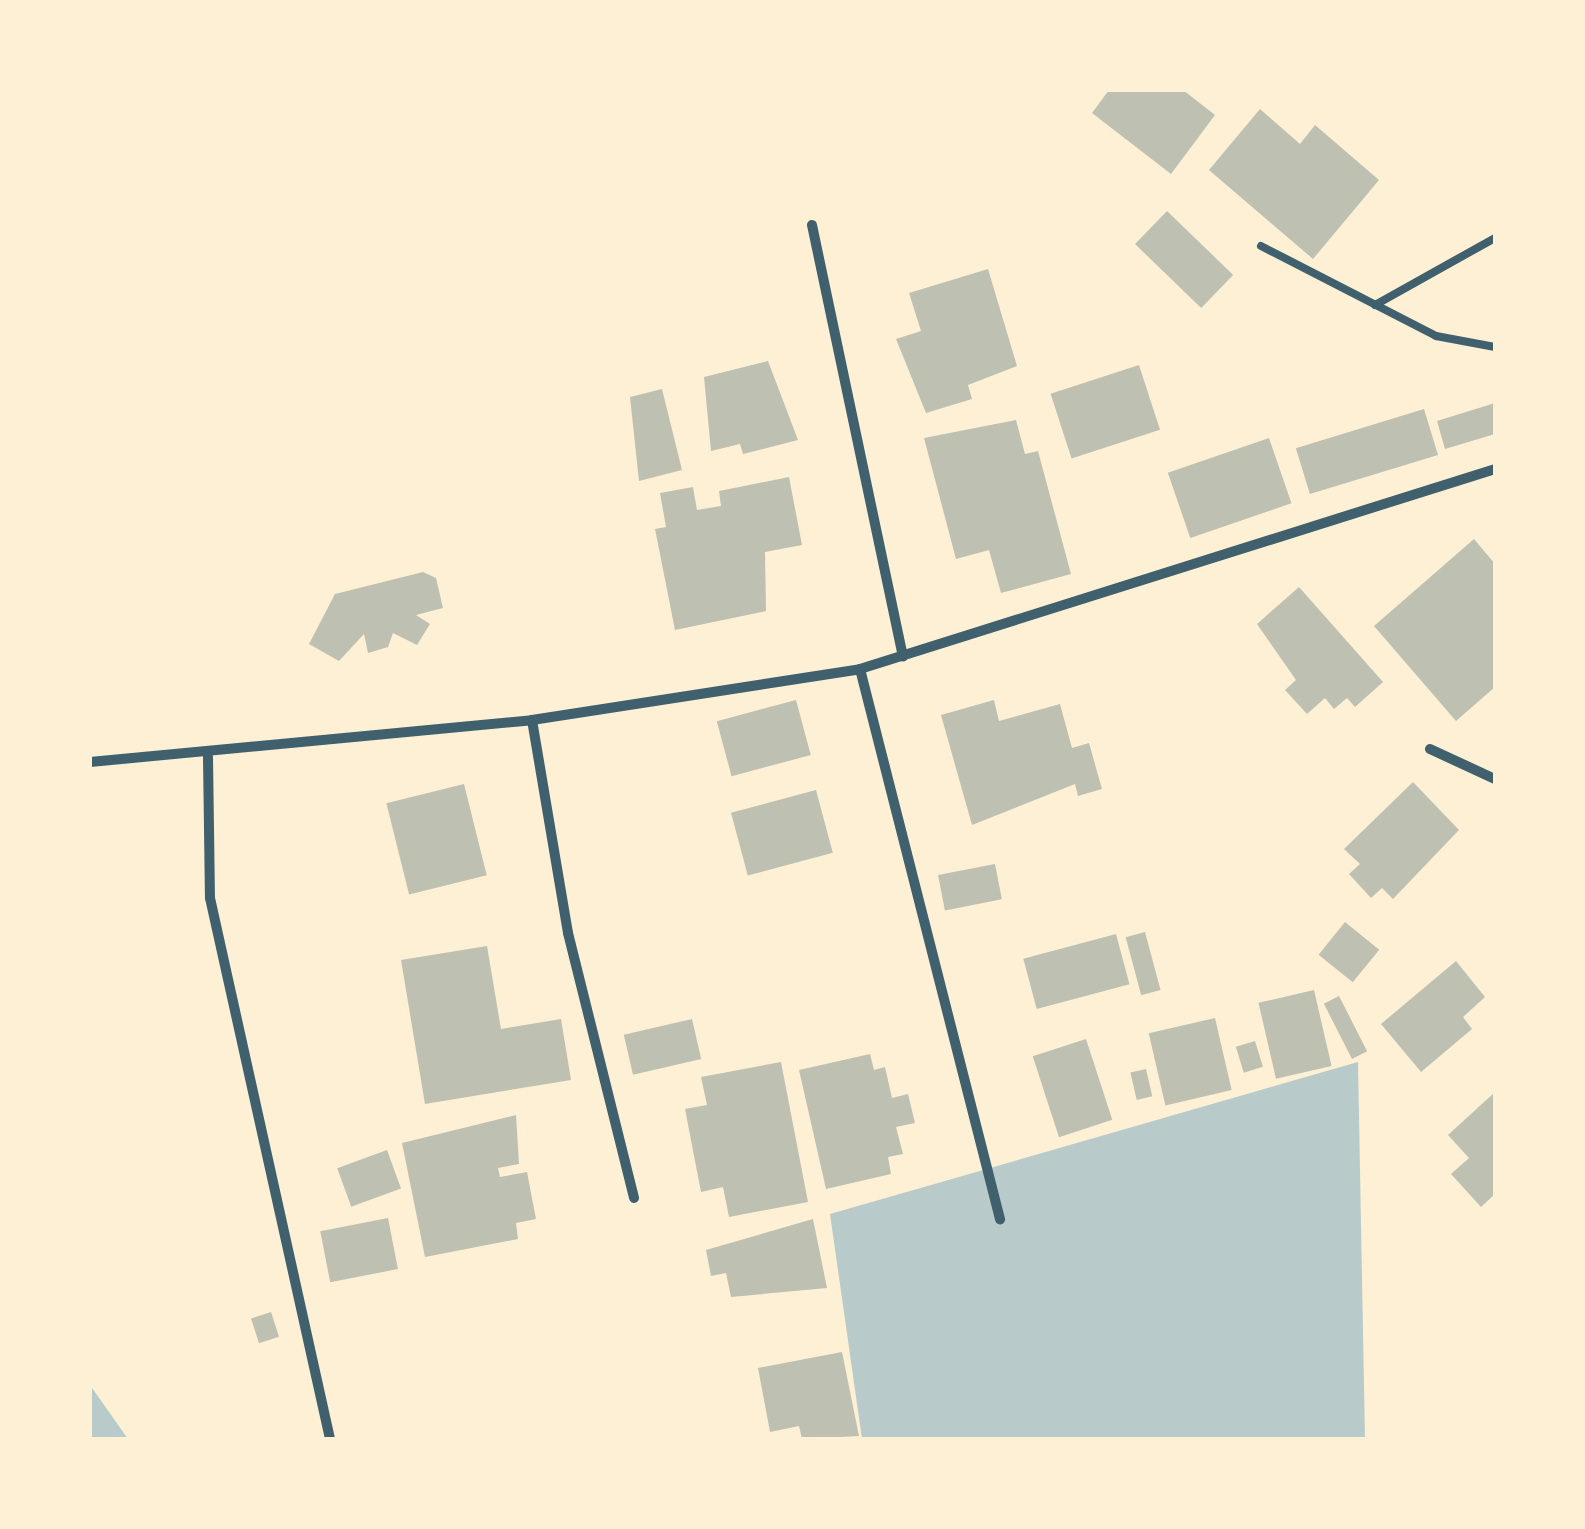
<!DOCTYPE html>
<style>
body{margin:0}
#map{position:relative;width:1585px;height:1529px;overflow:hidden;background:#fdf0d5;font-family:"Fira Sans Condensed",sans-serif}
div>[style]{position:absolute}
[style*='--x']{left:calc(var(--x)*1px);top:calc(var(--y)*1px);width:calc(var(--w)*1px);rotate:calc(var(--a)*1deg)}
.green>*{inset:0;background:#b9caca}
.building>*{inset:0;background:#bec0b2;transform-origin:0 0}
.service>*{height:8px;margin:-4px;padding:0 4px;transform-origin:4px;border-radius:4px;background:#3f606c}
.minor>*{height:10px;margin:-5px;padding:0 5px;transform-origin:5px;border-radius:5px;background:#3f606c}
span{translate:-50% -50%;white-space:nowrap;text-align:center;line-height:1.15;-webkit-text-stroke:8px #fdf0d5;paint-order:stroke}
.frame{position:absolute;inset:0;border:92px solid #fdf0d5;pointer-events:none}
</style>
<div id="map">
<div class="green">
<i style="clip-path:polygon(1358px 1062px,1365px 1439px,862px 1439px,830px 1214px)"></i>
<i style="clip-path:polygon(90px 1385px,128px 1439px,90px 1439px)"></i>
</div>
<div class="building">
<i style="clip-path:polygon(1109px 90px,1183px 90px,1215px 115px,1171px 174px,1092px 113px)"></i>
<i style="clip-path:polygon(1260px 109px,1300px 144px,1315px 125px,1379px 180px,1313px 259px,1209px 170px)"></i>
<i style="left:1167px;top:211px;width:92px;height:46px;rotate:44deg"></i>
<i style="clip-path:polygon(988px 269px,1017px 366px,968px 385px,972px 399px,926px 413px,896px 339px,921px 331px,909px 293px)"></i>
<i style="clip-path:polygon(768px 361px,798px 440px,743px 454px,740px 444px,711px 451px,704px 377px)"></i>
<i style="left:1139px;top:365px;width:68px;height:93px;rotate:72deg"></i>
<i style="clip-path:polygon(662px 389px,682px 470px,639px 481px,630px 397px)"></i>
<i style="clip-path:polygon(1495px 403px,1495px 434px,1445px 449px,1437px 421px)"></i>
<i style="left:1424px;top:409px;width:48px;height:134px;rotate:73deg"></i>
<i style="clip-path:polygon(1016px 420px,1025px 454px,1038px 451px,1071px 574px,1001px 593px,989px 550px,956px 559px,924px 438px)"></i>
<i style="left:1269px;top:438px;width:69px;height:107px;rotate:71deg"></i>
<i style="clip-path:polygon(789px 477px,802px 545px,765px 552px,766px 611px,675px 630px,655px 529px,666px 527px,660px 493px,693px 487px,697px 510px,721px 506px,719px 491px)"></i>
<i style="clip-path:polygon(1474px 539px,1495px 564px,1495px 687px,1456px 721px,1374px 626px)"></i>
<i style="clip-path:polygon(423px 572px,436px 578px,443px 608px,416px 615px,430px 624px,417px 645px,393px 633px,388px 647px,368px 653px,364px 634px,339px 661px,309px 644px,335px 594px)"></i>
<i style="clip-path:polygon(1299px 587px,1383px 682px,1355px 707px,1347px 698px,1334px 709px,1325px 698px,1307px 714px,1285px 690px,1296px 680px,1257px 624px)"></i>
<i style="left:796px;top:700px;width:57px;height:82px;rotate:75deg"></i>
<i style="clip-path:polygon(994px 700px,999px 721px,1060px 704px,1072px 748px,1089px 743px,1102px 789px,1078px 796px,1075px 784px,972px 825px,941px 715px)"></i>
<i style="clip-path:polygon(1413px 782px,1459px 830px,1393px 899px,1382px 888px,1371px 898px,1349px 874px,1360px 864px,1344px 849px)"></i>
<i style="left:464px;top:784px;width:94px;height:80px;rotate:76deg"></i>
<i style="left:816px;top:790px;width:65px;height:88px;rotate:75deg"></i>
<i style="left:995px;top:864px;width:36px;height:58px;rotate:79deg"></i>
<i style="left:1345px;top:922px;width:44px;height:42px;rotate:39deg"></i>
<i style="left:1145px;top:932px;width:60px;height:20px;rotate:75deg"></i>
<i style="left:1116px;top:934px;width:52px;height:96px;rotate:75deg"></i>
<i style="clip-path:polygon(487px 946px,501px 1029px,561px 1019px,571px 1080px,425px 1104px,401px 960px)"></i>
<i style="clip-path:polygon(1456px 961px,1485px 997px,1463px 1017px,1472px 1029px,1421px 1072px,1381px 1024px)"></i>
<i style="left:1314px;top:990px;width:78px;height:57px;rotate:77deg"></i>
<i style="left:1339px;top:996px;width:62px;height:17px;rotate:63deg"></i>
<i style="left:1215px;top:1018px;width:74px;height:68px;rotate:77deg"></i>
<i style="left:692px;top:1019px;width:41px;height:70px;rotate:77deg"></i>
<i style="left:1086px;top:1039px;width:85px;height:56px;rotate:72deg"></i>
<i style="left:1255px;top:1041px;width:27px;height:20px;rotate:73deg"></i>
<i style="clip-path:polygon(870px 1054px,874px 1070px,885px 1067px,892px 1098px,908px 1094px,915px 1123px,896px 1127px,903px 1154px,888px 1157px,891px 1174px,826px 1189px,799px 1070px)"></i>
<i style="clip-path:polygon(781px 1062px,808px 1202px,729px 1217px,723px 1187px,701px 1192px,685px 1109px,707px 1105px,701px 1077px)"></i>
<i style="left:1146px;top:1069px;width:28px;height:16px;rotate:77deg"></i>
<i style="clip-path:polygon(1495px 1092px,1495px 1194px,1481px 1207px,1451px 1174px,1469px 1158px,1448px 1135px)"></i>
<i style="clip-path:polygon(516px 1115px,519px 1164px,498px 1168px,500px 1177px,527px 1172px,536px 1219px,516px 1223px,518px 1239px,425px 1257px,402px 1143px)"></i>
<i style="left:387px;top:1150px;width:41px;height:53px;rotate:70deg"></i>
<i style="left:388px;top:1218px;width:52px;height:69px;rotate:79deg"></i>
<i style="clip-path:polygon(813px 1219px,827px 1288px,731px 1297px,726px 1273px,711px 1276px,706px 1250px)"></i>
<i style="left:271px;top:1312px;width:26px;height:21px;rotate:72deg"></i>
<i style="clip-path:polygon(842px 1352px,859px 1436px,802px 1439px,799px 1426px,770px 1432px,758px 1368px)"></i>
</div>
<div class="service">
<i style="--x:1261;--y:246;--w:197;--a:27.2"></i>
<i style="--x:1436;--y:336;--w:60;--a:10.6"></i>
<i style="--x:1375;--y:305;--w:137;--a:-29.2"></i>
</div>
<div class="minor">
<i style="--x:812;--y:225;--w:441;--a:78.1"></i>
<i style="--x:860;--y:669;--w:568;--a:75.72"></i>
<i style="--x:532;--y:720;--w:216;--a:80.4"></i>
<i style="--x:568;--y:933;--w:273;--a:76"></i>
<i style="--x:1430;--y:749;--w:72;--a:24.8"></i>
<i style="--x:208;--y:757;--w:141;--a:89.2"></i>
<i style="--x:210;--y:898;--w:554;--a:77.49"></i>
<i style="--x:90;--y:762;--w:444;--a:-5.4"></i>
<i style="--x:532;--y:720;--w:332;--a:-8.8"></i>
<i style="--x:860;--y:669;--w:666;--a:-17.48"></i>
</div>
<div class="frame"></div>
</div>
